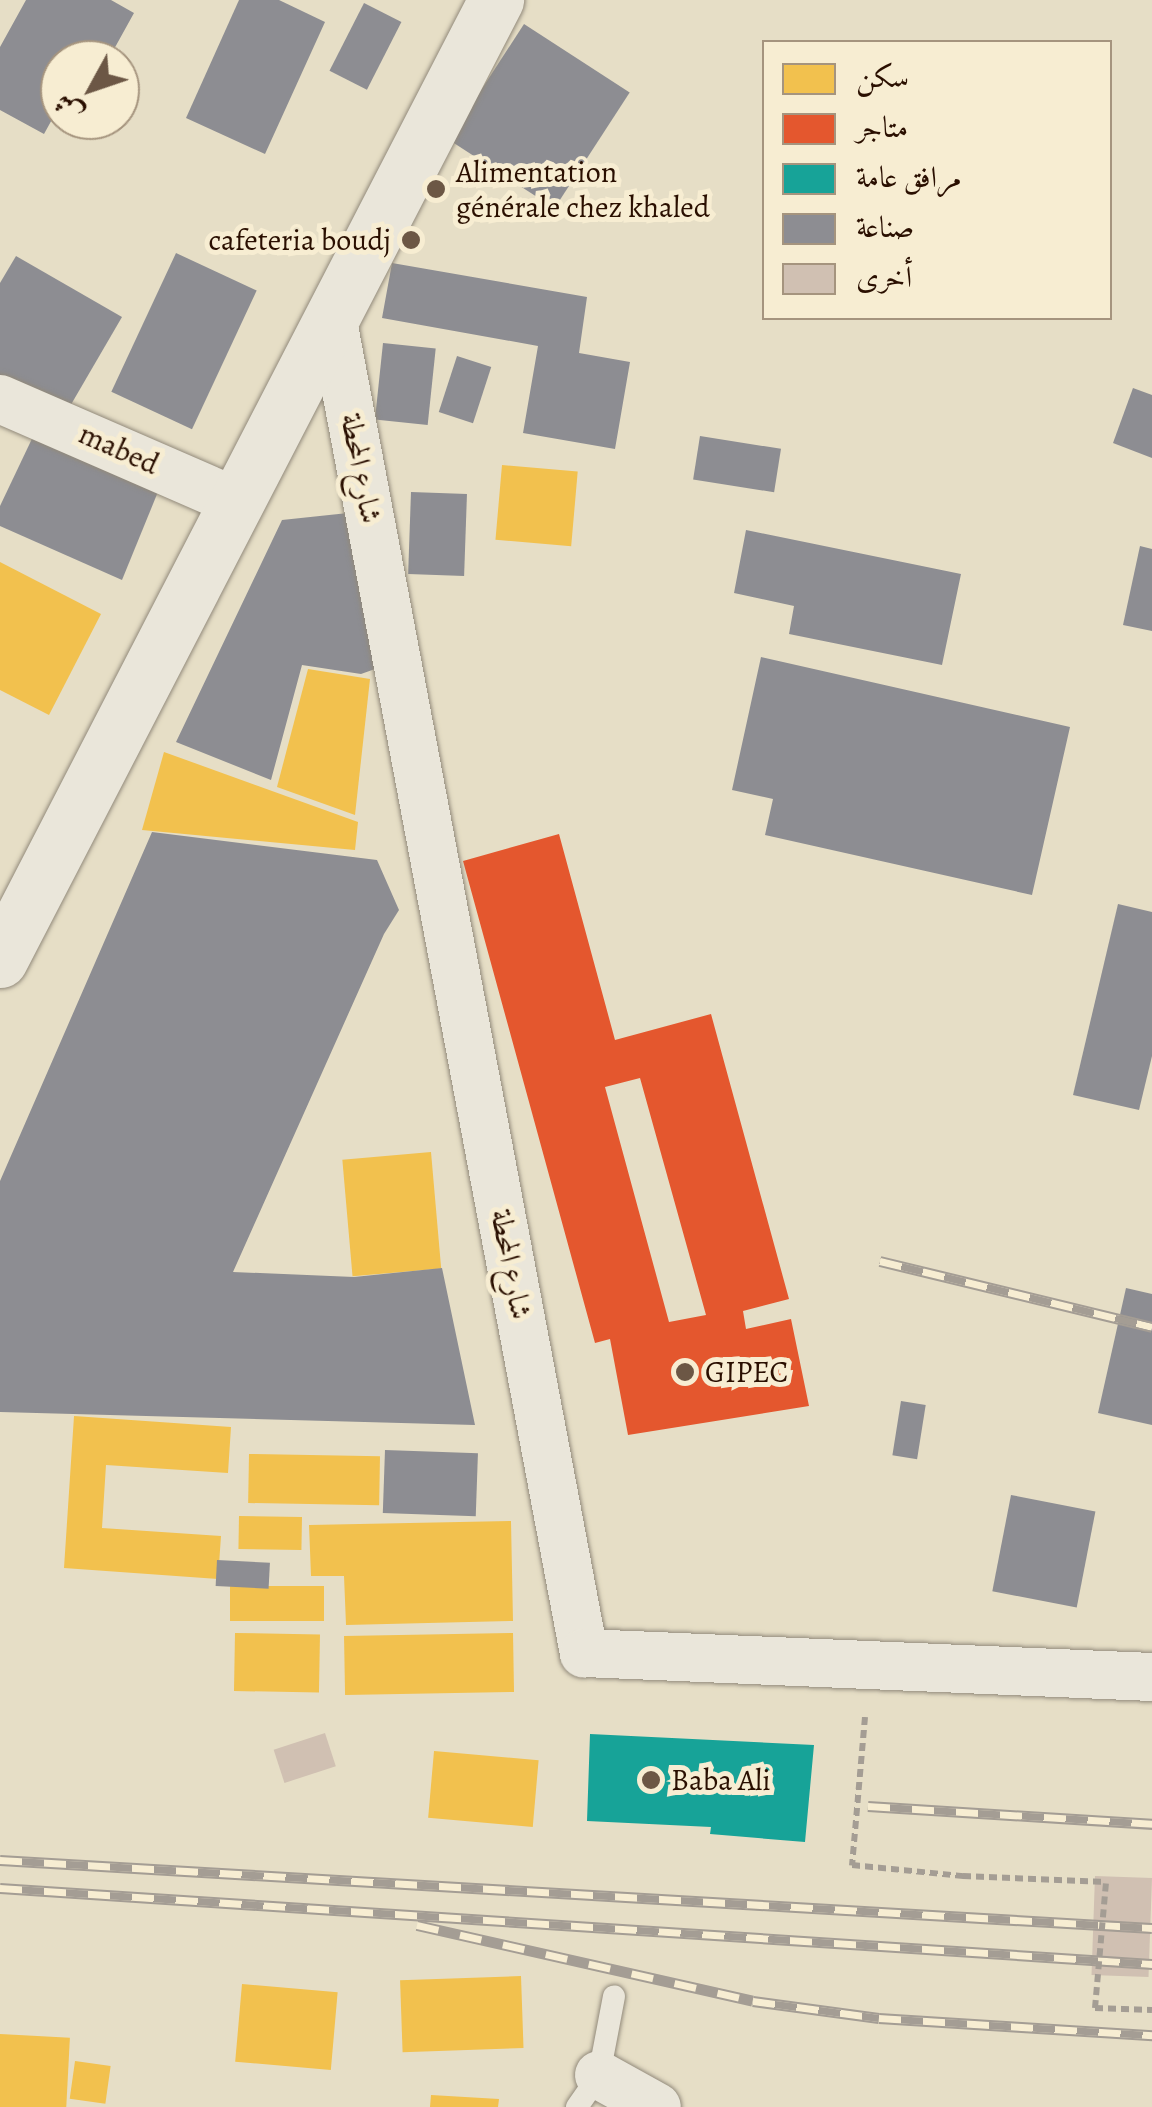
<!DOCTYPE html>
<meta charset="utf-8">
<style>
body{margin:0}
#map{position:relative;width:1152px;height:2107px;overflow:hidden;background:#e6dec6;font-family:Alegreya,Amiri,serif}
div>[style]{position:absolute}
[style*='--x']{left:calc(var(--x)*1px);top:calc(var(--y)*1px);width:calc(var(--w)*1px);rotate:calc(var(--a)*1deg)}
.homes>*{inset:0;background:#f2c14e;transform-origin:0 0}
.shops>*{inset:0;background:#e4572e}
.public>*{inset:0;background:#17a398}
.industry>*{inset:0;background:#8d8d92;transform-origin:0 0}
.building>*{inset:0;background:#d0c0b2;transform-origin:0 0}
.path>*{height:6px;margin-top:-3px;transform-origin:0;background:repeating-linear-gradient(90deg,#a49d94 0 8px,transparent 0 13px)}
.roads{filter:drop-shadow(0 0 2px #928a7b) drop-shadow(0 0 2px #928a7b)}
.service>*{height:22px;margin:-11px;padding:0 11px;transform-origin:11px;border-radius:11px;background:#eae6da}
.minor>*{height:48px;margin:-24px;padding:0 24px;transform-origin:24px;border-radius:24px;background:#eae6da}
.secondary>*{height:55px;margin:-27.5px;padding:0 27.5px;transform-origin:27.5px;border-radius:27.5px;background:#eae6da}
.rail>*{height:11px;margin-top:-5.5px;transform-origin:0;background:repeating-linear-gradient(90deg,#f7edd2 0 22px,#a49d94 0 44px);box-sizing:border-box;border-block:2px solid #a49d94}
.path-bridge>*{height:6px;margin-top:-3px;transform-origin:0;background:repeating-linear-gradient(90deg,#a49d94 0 8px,transparent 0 13px)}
.dots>*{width:28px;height:28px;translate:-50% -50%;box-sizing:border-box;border:5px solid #f7edd2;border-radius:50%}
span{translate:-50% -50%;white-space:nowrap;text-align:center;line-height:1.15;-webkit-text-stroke:10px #f7edd2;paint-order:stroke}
.poi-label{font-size:30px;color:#2a0f00}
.left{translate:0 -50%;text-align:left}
.right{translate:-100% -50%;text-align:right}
.street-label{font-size:30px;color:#2a0f00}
.legend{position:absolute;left:762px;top:40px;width:350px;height:280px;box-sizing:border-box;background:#f7edd2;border:2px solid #a5947e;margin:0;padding:12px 18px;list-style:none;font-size:30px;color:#2a0f00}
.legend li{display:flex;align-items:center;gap:20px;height:50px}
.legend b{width:50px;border:2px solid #a5947e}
.north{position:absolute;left:40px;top:40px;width:100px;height:100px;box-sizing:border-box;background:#f7edd2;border:2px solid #a5947e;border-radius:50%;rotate:230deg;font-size:28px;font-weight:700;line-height:40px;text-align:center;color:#2a0f00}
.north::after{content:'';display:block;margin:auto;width:35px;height:45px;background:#6c5745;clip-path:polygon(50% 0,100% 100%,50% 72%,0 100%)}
</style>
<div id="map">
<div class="homes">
<i style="left:502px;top:465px;width:76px;height:75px;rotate:5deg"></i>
<i style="clip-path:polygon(0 562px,101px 614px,49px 715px,0 690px)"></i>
<i style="clip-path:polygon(308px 669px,370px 679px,355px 815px,277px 787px)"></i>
<i style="clip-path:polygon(164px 752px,358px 822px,355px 850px,142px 830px)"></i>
<i style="left:431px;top:1152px;width:117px;height:89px;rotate:85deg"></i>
<i style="clip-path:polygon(74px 1416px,231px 1427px,228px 1473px,106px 1465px,102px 1528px,221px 1536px,218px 1579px,64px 1568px)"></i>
<i style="left:249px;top:1454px;width:131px;height:49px;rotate:1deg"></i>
<i style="left:239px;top:1516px;width:63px;height:33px;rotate:1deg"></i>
<i style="clip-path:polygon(511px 1521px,513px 1621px,346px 1625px,344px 1576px,311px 1576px,309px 1525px)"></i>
<i style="left:324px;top:1586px;width:35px;height:94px;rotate:90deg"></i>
<i style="left:235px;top:1633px;width:85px;height:58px;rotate:1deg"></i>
<i style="left:513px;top:1633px;width:59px;height:169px;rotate:89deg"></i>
<i style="left:434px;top:1751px;width:105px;height:67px;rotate:5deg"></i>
<i style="left:521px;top:1976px;width:72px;height:121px;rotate:88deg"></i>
<i style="left:242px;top:1984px;width:96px;height:78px;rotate:5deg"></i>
<i style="left:0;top:2034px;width:70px;height:73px;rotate:3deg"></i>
<i style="left:75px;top:2061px;width:36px;height:38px;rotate:8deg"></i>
<i style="clip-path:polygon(431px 2095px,499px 2099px,498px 2107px,430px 2107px)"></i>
</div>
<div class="shops">
<i style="clip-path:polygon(evenodd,559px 834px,615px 1040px,711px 1014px,789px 1299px,743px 1311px,746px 1329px,791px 1319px,809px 1406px,628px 1435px,610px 1339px,595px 1343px,463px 861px,559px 834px,640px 1078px,706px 1315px,669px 1322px,605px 1087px,640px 1078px)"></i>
</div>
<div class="public">
<i style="clip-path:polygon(590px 1734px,814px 1745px,805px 1842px,710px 1834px,711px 1827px,587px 1821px)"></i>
</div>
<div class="industry">
<i style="clip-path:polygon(26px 0,111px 0,134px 13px,108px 60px,60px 60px,60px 105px,44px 134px,0 110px,0 47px)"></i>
<i style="clip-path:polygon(239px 0,279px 0,325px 22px,265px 154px,186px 118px)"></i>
<i style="left:364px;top:3px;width:42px;height:76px;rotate:27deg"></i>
<i style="left:524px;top:24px;width:126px;height:138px;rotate:33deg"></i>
<i style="left:176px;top:253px;width:89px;height:153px;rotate:25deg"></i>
<i style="clip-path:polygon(16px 256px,122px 317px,62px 420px,0 384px,0 283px)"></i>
<i style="clip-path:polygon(392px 263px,587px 297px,579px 353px,630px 362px,615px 449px,523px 433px,538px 346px,382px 318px)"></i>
<i style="left:383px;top:343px;width:53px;height:77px;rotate:6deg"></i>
<i style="left:457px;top:356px;width:36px;height:59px;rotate:18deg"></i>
<i style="clip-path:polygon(1133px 388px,1152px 395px,1152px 458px,1113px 443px)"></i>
<i style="clip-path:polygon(39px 424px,162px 482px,122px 580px,0 526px,0 506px)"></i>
<i style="left:700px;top:436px;width:82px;height:44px;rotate:9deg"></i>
<i style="left:411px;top:492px;width:56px;height:82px;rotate:2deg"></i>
<i style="clip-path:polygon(348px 513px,375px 669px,361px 674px,302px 665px,271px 780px,176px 742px,282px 520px)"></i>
<i style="clip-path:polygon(746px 530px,961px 574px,942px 665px,789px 634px,794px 606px,734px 593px)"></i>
<i style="clip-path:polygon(1140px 546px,1152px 549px,1152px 631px,1123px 625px)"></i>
<i style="clip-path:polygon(761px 657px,1070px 727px,1032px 895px,765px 835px,773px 799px,732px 790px)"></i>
<i style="clip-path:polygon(152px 832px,377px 860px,399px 910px,384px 934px,233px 1272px,354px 1277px,442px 1268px,475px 1425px,0 1412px,0 1181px)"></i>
<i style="clip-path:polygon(1118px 904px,1152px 912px,1152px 1056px,1139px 1110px,1073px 1095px)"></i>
<i style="clip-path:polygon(1126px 1288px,1152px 1294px,1152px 1425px,1098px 1413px)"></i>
<i style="left:901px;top:1401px;width:25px;height:55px;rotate:9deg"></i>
<i style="left:385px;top:1450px;width:93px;height:63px;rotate:2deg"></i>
<i style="left:1011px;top:1495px;width:86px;height:98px;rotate:11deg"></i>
<i style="left:217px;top:1560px;width:53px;height:26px;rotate:3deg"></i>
</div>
<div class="building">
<i style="left:325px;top:1733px;width:35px;height:54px;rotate:72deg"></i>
<i style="left:1095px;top:1876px;width:57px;height:99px;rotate:2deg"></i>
</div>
<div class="path">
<i style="--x:865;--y:1717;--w:149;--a:95"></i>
<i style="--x:852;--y:1865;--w:112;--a:5.7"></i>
<i style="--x:963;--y:1876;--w:143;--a:2.4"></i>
<i style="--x:1095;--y:2008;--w:57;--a:2"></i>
</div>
<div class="roads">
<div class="service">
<i style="--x:577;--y:2107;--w:39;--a:-55"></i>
<i style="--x:599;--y:2075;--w:80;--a:-79.2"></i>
</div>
<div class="minor">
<i style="--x:332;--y:316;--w:1361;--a:79.33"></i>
<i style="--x:584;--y:1653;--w:569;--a:2.42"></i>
<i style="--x:0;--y:399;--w:258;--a:23.5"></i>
<i style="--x:599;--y:2075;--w:66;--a:28.9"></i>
</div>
<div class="secondary">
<i style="--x:0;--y:960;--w:1081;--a:-62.68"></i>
</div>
</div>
<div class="rail">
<i style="--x:880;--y:1261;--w:280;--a:13.6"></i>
<i style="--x:868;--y:1806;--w:285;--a:3.6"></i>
<i style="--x:0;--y:1860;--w:1154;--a:3.38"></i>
<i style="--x:0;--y:1888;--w:1155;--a:3.77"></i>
<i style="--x:417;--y:1925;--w:344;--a:12.7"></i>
<i style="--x:753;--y:2001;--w:127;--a:7.7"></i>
<i style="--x:879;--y:2018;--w:274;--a:3.6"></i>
</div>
<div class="path-bridge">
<i style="--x:1095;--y:2008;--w:126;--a:-85"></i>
</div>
<div class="dots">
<i style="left:436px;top:189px;background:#6c5745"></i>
<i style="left:411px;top:240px;background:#6c5745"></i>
<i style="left:685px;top:1372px;background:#6c5745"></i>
<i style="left:651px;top:1780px;background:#6c5745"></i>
</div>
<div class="poi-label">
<span class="left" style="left:456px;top:189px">Alimentation<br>générale chez khaled</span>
<span class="right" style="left:391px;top:240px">cafeteria boudj</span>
<span class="left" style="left:705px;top:1372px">GIPEC</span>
<span class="left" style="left:671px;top:1780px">Baba Ali</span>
</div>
<div class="street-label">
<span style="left:119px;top:449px;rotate:24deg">mabed</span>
<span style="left:361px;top:468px;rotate:79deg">شارع المحطة</span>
<span style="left:511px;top:1264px;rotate:79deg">شارع المحطة</span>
</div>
<ul class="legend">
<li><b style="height:28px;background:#f2c14e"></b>سكن</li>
<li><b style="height:28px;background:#e4572e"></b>متاجر</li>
<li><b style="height:28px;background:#17a398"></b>مرافق عامة</li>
<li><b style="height:28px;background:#8d8d92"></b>صناعة</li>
<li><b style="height:28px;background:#d0c0b2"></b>أخرى</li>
</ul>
<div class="north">ش</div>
</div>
